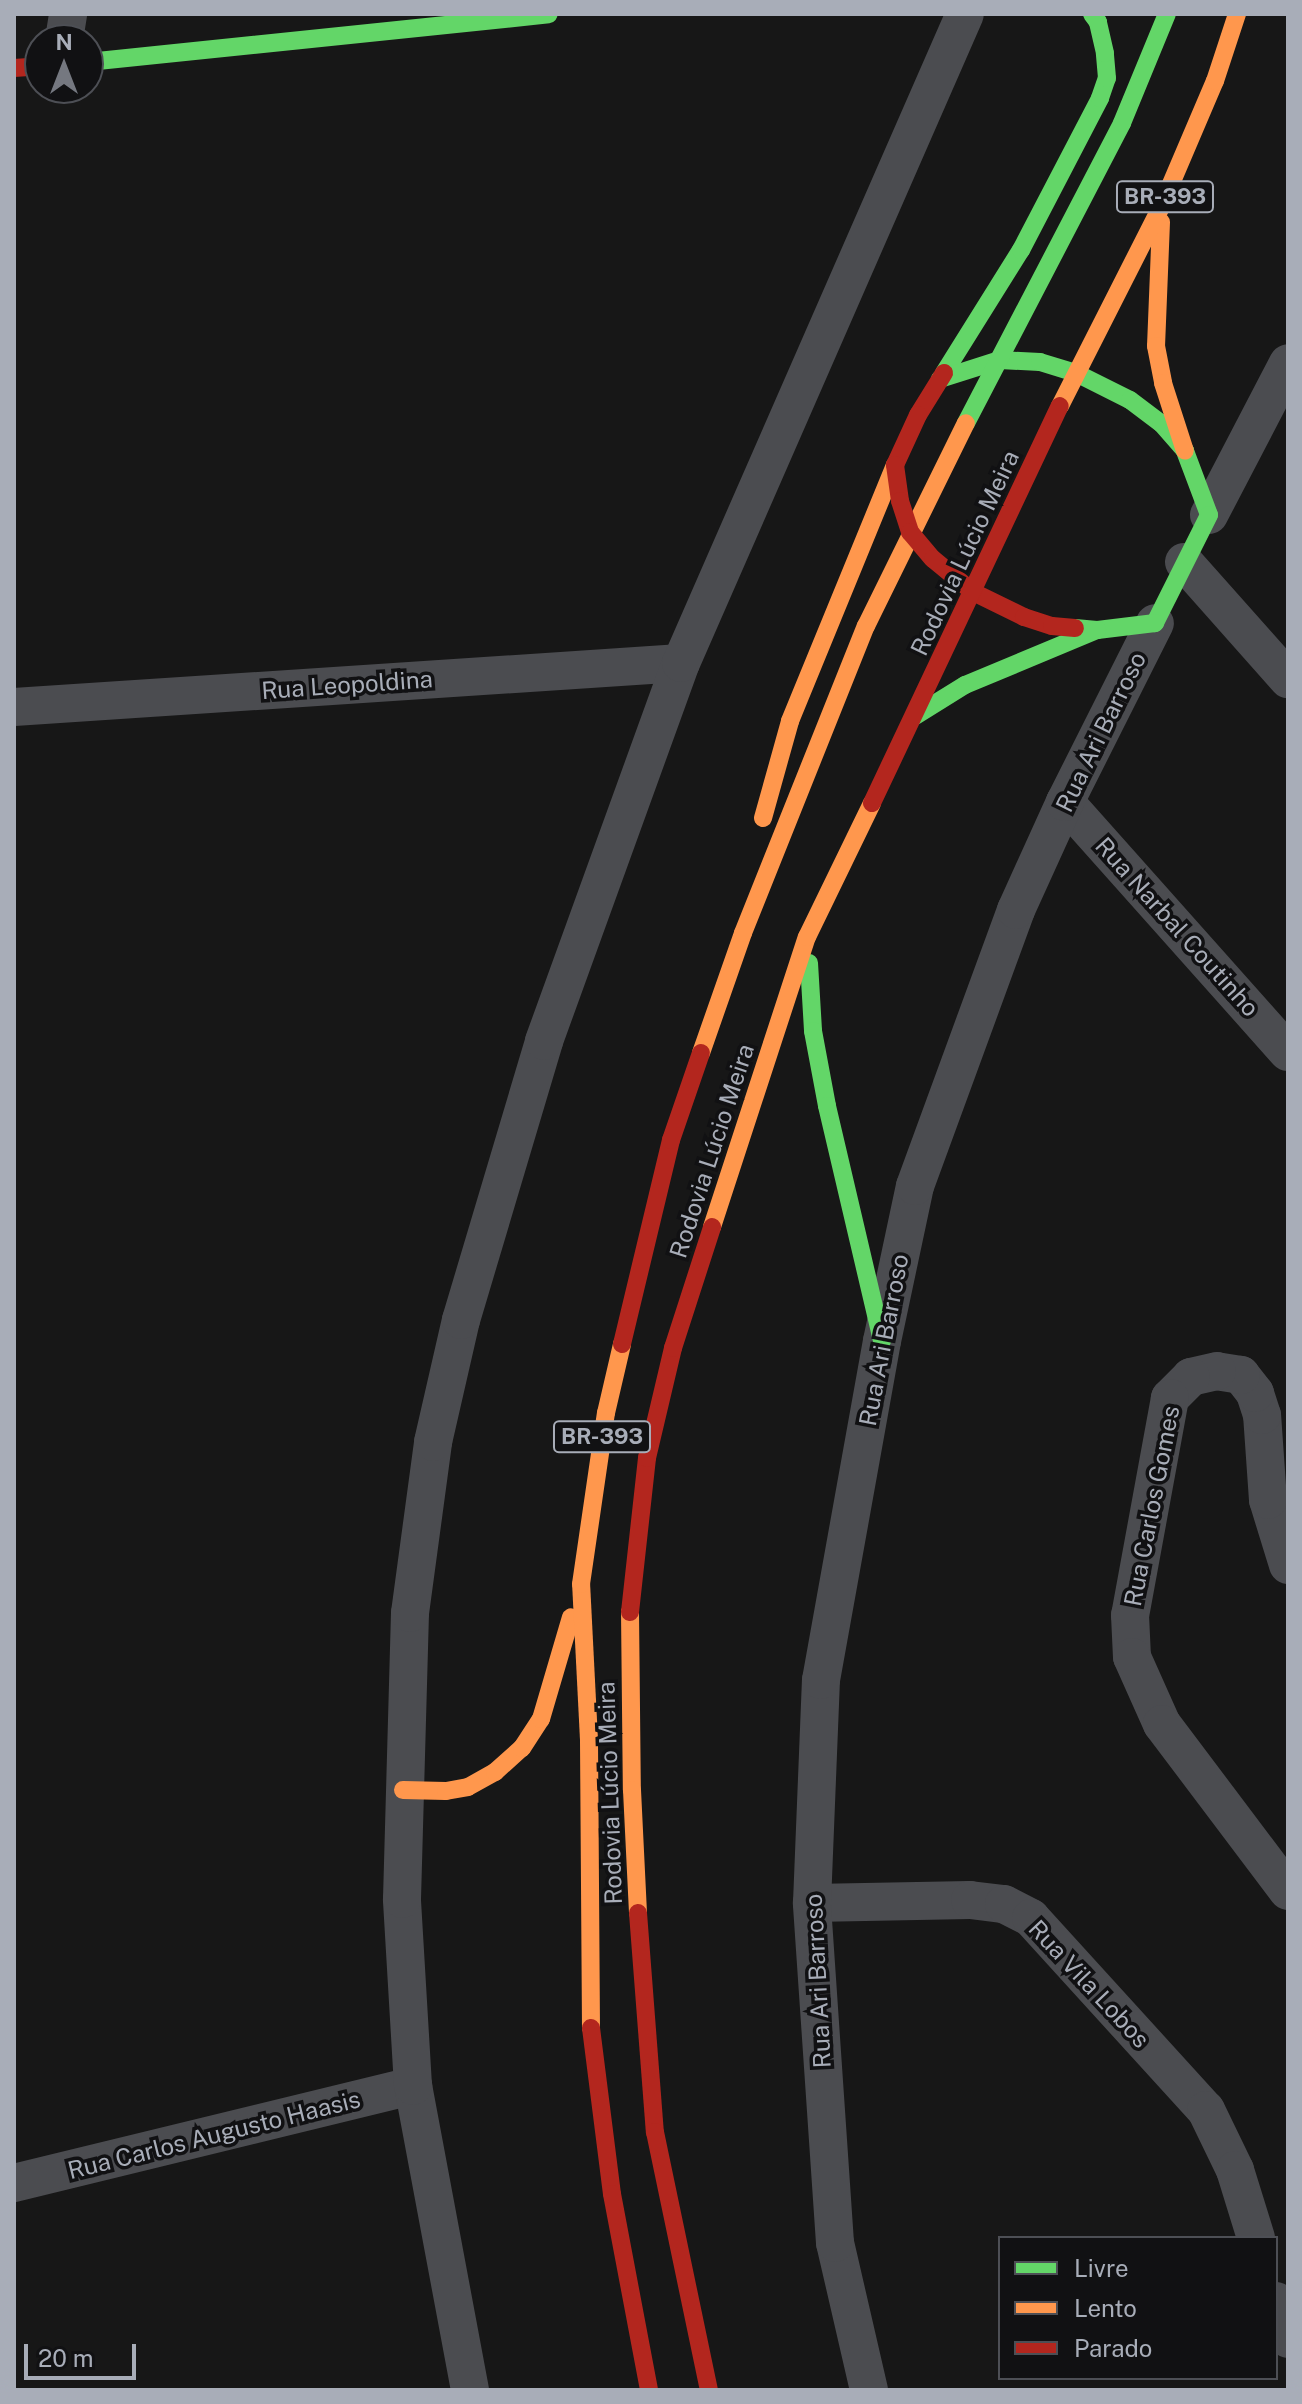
<!DOCTYPE html>
<meta charset="utf-8">
<style>
body{margin:0}
#map{position:relative;width:1302px;height:2404px;overflow:hidden;background:#171717;font-family:"Public Sans",sans-serif}
div>[style]{position:absolute}
[style*='--x']{left:calc(var(--x)*1px);top:calc(var(--y)*1px);width:calc(var(--w)*1px);rotate:calc(var(--a)*1deg)}
.street>*{height:38px;margin:-19px;padding:0 19px;transform-origin:19px;border-radius:19px;background:#4b4c50}
.fast>*{height:18px;margin:-9px;padding:0 9px;transform-origin:9px;border-radius:9px;background:#63d668}
.slow>*{height:18px;margin:-9px;padding:0 9px;transform-origin:9px;border-radius:9px;background:#ff974d}
.jam>*{height:18px;margin:-9px;padding:0 9px;transform-origin:9px;border-radius:9px;background:#b3261e}
span{translate:-50% -50%;white-space:nowrap;text-align:center;line-height:1.15;-webkit-text-stroke:7px #111113;paint-order:stroke}
.shield-label span{padding:2px 6px;background:#111113;border:2px solid;border-radius:6px;-webkit-text-stroke-width:0}
.shield-label{font-size:22px;color:#a8adb8;font-weight:700}
.street-label{font-size:24px;color:#a8adb8}
.frame{position:absolute;inset:0;border:16px solid #a8adb8;pointer-events:none}
.legend{position:absolute;left:998px;top:2236px;width:280px;height:144px;box-sizing:border-box;background:#111113;border:2px solid #4d4f55;margin:0;padding:10px 14px;list-style:none;font-size:24px;color:#a8adb8}
.legend li{display:flex;align-items:center;gap:16px;height:40px}
.legend b{width:40px;border:2px solid #4d4f55}
.north{position:absolute;left:24px;top:24px;width:80px;height:80px;box-sizing:border-box;background:#111113;border:2px solid #4d4f55;border-radius:50%;rotate:0deg;font-size:22px;font-weight:700;line-height:32px;text-align:center;color:#a8adb8}
.north::after{content:'';display:block;margin:auto;width:28px;height:36px;background:#757880;clip-path:polygon(50% 0,100% 100%,50% 72%,0 100%)}
.scale{position:absolute;left:24px;top:2344px;width:112px;height:36px;box-sizing:border-box;border:4px solid #a8adb8;border-top:0;padding-left:10px;font-size:24px;line-height:28px;white-space:nowrap;color:#a8adb8;-webkit-text-stroke:6px #111113;paint-order:stroke}
</style>
<div id="map">
<div class="street">
<i style="--x:64;--y:40;--w:26;--a:-81"></i>
<i style="--x:1209;--y:515;--w:171;--a:-62.5"></i>
<i style="--x:1184;--y:562;--w:157;--a:48.4"></i>
<i style="--x:14;--y:707;--w:668;--a:-3.77"></i>
<i style="--x:1065;--y:802;--w:335;--a:48.3"></i>
<i style="--x:1288;--y:1565;--w:68;--a:-107.1"></i>
<i style="--x:1268;--y:1500;--w:85;--a:-94"></i>
<i style="--x:1262;--y:1415;--w:23;--a:-108"></i>
<i style="--x:1255;--y:1393;--w:23;--a:-128"></i>
<i style="--x:1241;--y:1375;--w:24;--a:-171"></i>
<i style="--x:1217;--y:1371;--w:27;--a:167"></i>
<i style="--x:1191;--y:1377;--w:30;--a:135"></i>
<i style="--x:1170;--y:1398;--w:221;--a:100.4"></i>
<i style="--x:1130;--y:1615;--w:42;--a:87.3"></i>
<i style="--x:1132;--y:1657;--w:73;--a:65.9"></i>
<i style="--x:1162;--y:1724;--w:209;--a:53"></i>
<i style="--x:812;--y:1903;--w:158;--a:-1.1"></i>
<i style="--x:970;--y:1900;--w:34;--a:7"></i>
<i style="--x:1004;--y:1904;--w:30;--a:27"></i>
<i style="--x:1031;--y:1918;--w:260;--a:47.7"></i>
<i style="--x:1206;--y:2110;--w:67;--a:64.2"></i>
<i style="--x:1235;--y:2170;--w:71;--a:72.8"></i>
<i style="--x:14;--y:2183;--w:411;--a:-13.7"></i>
<i style="--x:1276;--y:2301;--w:40;--a:72"></i>
<i style="--x:470;--y:2390;--w:309;--a:-100.6"></i>
<i style="--x:413;--y:2086;--w:187;--a:-93.4"></i>
<i style="--x:402;--y:1899;--w:286;--a:-88.4"></i>
<i style="--x:410;--y:1613;--w:173;--a:-82.3"></i>
<i style="--x:433;--y:1442;--w:125;--a:-77.1"></i>
<i style="--x:461;--y:1320;--w:291;--a:-73.4"></i>
<i style="--x:544;--y:1041;--w:402;--a:-70.1"></i>
<i style="--x:681;--y:663;--w:708;--a:-66.37"></i>
<i style="--x:869;--y:2390;--w:151;--a:-103"></i>
<i style="--x:835;--y:2243;--w:341;--a:-93.9"></i>
<i style="--x:812;--y:1903;--w:223;--a:-87.7"></i>
<i style="--x:821;--y:1680;--w:344;--a:-79.8"></i>
<i style="--x:882;--y:1341;--w:158;--a:-78"></i>
<i style="--x:915;--y:1186;--w:294;--a:-69.9"></i>
<i style="--x:1016;--y:910;--w:119;--a:-65.6"></i>
<i style="--x:1065;--y:802;--w:200;--a:-63.3"></i>
</div>
<div class="fast">
<i style="--x:88;--y:62;--w:463;--a:-5.9"></i>
<i style="--x:944;--y:373;--w:145;--a:-58"></i>
<i style="--x:1021;--y:250;--w:171;--a:-62.5"></i>
<i style="--x:1100;--y:98;--w:21;--a:-71"></i>
<i style="--x:1107;--y:78;--w:25;--a:-95"></i>
<i style="--x:1105;--y:53;--w:32;--a:-103"></i>
<i style="--x:1098;--y:22;--w:10;--a:-127"></i>
<i style="--x:940;--y:379;--w:63;--a:-17.6"></i>
<i style="--x:1000;--y:360;--w:40;--a:2.9"></i>
<i style="--x:1040;--y:362;--w:38;--a:17"></i>
<i style="--x:1076;--y:373;--w:60;--a:26.6"></i>
<i style="--x:1130;--y:400;--w:39;--a:37"></i>
<i style="--x:1161;--y:423;--w:37;--a:49"></i>
<i style="--x:1185;--y:451;--w:68;--a:69.4"></i>
<i style="--x:1209;--y:515;--w:121;--a:116.6"></i>
<i style="--x:1155;--y:623;--w:58;--a:173.1"></i>
<i style="--x:1097;--y:630;--w:22;--a:-175"></i>
<i style="--x:966;--y:423;--w:338;--a:-62.5"></i>
<i style="--x:1122;--y:123;--w:118;--a:-67.6"></i>
<i style="--x:915;--y:716;--w:59;--a:-31.8"></i>
<i style="--x:965;--y:685;--w:143;--a:-22.6"></i>
<i style="--x:809;--y:963;--w:68;--a:86.6"></i>
<i style="--x:813;--y:1031;--w:76;--a:79.4"></i>
<i style="--x:827;--y:1106;--w:241;--a:76.8"></i>
</div>
<div class="slow">
<i style="--x:1161;--y:222;--w:124;--a:92.3"></i>
<i style="--x:1156;--y:346;--w:38;--a:79"></i>
<i style="--x:1163;--y:383;--w:71;--a:72.1"></i>
<i style="--x:1060;--y:406;--w:225;--a:-63.1"></i>
<i style="--x:1162;--y:205;--w:135;--a:-66.9"></i>
<i style="--x:1215;--y:81;--w:71;--a:-71.8"></i>
<i style="--x:763;--y:818;--w:101;--a:-74.4"></i>
<i style="--x:790;--y:721;--w:277;--a:-67.7"></i>
<i style="--x:701;--y:1053;--w:127;--a:-70.7"></i>
<i style="--x:743;--y:933;--w:331;--a:-68.2"></i>
<i style="--x:866;--y:626;--w:226;--a:-63.8"></i>
<i style="--x:712;--y:1227;--w:305;--a:-71.9"></i>
<i style="--x:807;--y:937;--w:149;--a:-64.1"></i>
<i style="--x:630;--y:1612;--w:178;--a:89.4"></i>
<i style="--x:632;--y:1790;--w:123;--a:87.2"></i>
<i style="--x:403;--y:1790;--w:43;--a:1.3"></i>
<i style="--x:446;--y:1791;--w:22;--a:-10"></i>
<i style="--x:468;--y:1787;--w:31;--a:-29"></i>
<i style="--x:495;--y:1772;--w:36;--a:-42"></i>
<i style="--x:522;--y:1748;--w:35;--a:-57"></i>
<i style="--x:541;--y:1719;--w:106;--a:-73.6"></i>
<i style="--x:591;--y:2028;--w:288;--a:-90.4"></i>
<i style="--x:589;--y:1740;--w:156;--a:-92.9"></i>
<i style="--x:581;--y:1584;--w:173;--a:-81.7"></i>
<i style="--x:606;--y:1413;--w:71;--a:-76.9"></i>
</div>
<div class="jam">
<i style="--x:14;--y:68;--w:26;--a:-4"></i>
<i style="--x:944;--y:373;--w:49;--a:121.8"></i>
<i style="--x:918;--y:415;--w:55;--a:114.7"></i>
<i style="--x:895;--y:465;--w:36;--a:82"></i>
<i style="--x:900;--y:501;--w:33;--a:72"></i>
<i style="--x:910;--y:532;--w:35;--a:50"></i>
<i style="--x:933;--y:559;--w:52;--a:39.5"></i>
<i style="--x:973;--y:592;--w:57;--a:26.1"></i>
<i style="--x:1024;--y:617;--w:29;--a:18"></i>
<i style="--x:1052;--y:626;--w:23;--a:5"></i>
<i style="--x:872;--y:803;--w:439;--a:-64.7"></i>
<i style="--x:622;--y:1344;--w:210;--a:-76.5"></i>
<i style="--x:671;--y:1140;--w:92;--a:-71"></i>
<i style="--x:630;--y:1612;--w:155;--a:-83.7"></i>
<i style="--x:647;--y:1458;--w:113;--a:-76.7"></i>
<i style="--x:673;--y:1348;--w:127;--a:-72.1"></i>
<i style="--x:638;--y:1913;--w:220;--a:85.6"></i>
<i style="--x:655;--y:2132;--w:264;--a:78.2"></i>
<i style="--x:591;--y:2028;--w:167;--a:82.8"></i>
<i style="--x:612;--y:2194;--w:199;--a:79.3"></i>
</div>
<div class="shield-label">
<span style="left:1165px;top:197px">BR-393</span>
<span style="left:602px;top:1437px">BR-393</span>
</div>
<div class="street-label">
<span style="left:965px;top:553px;rotate:-65deg">Rodovia Lúcio Meira</span>
<span style="left:347px;top:685px;rotate:-4deg">Rua Leopoldina</span>
<span style="left:1101px;top:732px;rotate:-64deg">Rua Ari Barroso</span>
<span style="left:1177px;top:927px;rotate:48deg">Rua Narbal Coutinho</span>
<span style="left:712px;top:1151px;rotate:-72deg">Rodovia Lúcio Meira</span>
<span style="left:884px;top:1340px;rotate:-79deg">Rua Ari Barroso</span>
<span style="left:1152px;top:1506px;rotate:-79deg">Rua Carlos Gomes</span>
<span style="left:610px;top:1793px;rotate:-92deg">Rodovia Lúcio Meira</span>
<span style="left:818px;top:1981px;rotate:-93deg">Rua Ari Barroso</span>
<span style="left:1089px;top:1984px;rotate:47deg">Rua Vila Lobos</span>
<span style="left:214px;top:2135px;rotate:-14deg">Rua Carlos Augusto Haasis</span>
</div>
<div class="frame"></div>
<ul class="legend">
<li><b style="height:10px;background:#63d668"></b>Livre</li>
<li><b style="height:10px;background:#ff974d"></b>Lento</li>
<li><b style="height:10px;background:#b3261e"></b>Parado</li>
</ul>
<div class="north">N</div>
<div class="scale">20 m</div>
</div>
